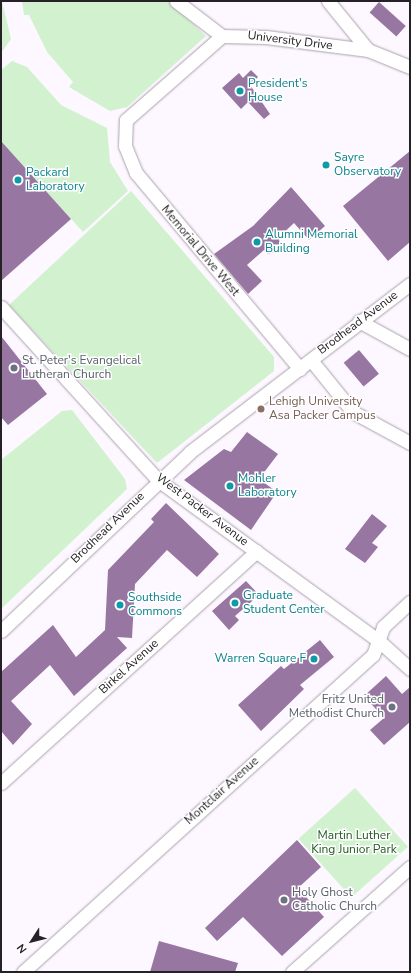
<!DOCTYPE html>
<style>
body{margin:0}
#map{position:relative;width:411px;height:973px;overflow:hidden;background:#fdf7ff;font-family:"Nunito Sans",sans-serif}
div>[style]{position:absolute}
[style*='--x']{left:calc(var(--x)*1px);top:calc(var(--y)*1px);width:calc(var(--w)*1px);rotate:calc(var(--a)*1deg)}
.green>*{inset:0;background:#d1f1cf;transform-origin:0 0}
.building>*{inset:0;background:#9876a2;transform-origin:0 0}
.roads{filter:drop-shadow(0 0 1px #aba1ad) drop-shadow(0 0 1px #aba1ad)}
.street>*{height:13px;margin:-6.5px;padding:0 6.5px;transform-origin:6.5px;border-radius:6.5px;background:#fff}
.dots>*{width:11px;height:11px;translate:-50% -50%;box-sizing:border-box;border:2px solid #fff;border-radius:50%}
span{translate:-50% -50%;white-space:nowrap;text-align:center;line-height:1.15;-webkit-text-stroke:3px #fff;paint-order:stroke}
.street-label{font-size:12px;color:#252126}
.culture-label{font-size:12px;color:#0d838f}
.left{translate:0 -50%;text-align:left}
.right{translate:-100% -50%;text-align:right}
.worship-label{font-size:12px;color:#5b616d}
.education-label{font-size:12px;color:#785e54}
.park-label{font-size:12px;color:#205921}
.frame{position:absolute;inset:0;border:2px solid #252126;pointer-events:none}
.north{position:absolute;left:12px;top:921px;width:40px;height:40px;-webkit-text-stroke:3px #fff;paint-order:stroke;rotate:234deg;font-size:11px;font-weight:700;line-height:16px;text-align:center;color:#252126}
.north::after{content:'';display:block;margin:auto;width:14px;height:18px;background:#252126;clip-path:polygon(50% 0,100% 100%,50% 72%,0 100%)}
</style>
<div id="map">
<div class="green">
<i style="clip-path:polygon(2px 1px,11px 39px,1px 53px,1px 1px)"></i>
<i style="clip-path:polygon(22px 1px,169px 1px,206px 36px,127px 107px,110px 111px,69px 87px,73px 82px,47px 52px,29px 15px,24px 15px)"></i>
<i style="clip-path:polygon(12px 61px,27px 67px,61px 105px,107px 128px,110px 162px,128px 191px,83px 232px,1px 141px,1px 70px)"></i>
<i style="clip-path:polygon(131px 191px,274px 357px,274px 371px,157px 463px,9px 305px)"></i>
<i style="clip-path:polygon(72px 410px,125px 479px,127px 489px,1px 609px,1px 460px,62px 411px)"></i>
<i style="left:355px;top:788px;width:79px;height:76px;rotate:48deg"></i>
</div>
<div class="building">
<i style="left:379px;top:2px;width:36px;height:14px;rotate:42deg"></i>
<i style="clip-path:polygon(251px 70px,258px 77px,250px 85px,270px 114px,264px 119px,248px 102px,241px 109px,222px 88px,239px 73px,243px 78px)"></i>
<i style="clip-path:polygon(1px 141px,71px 219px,1px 281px)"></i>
<i style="clip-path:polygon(410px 151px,410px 242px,388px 261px,343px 206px)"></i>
<i style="clip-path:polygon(291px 187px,325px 226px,309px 240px,294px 223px,278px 238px,281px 244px,277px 251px,268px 254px,264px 250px,247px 265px,262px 281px,248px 294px,214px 254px,253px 226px)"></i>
<i style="clip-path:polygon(1px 336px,47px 394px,8px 425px,1px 417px)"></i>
<i style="left:359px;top:350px;width:31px;height:20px;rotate:50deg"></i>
<i style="clip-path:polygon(247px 432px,278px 454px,259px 479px,277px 492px,251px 530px,184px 480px,224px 449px,231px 452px)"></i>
<i style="clip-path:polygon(166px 503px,219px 554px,197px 577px,167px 550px,135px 584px,132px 638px,117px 637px,127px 648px,74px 696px,50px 665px,11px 701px,32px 724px,13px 745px,1px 731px,1px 672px,53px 625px,76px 657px,105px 630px,108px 570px,154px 522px,151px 519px)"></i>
<i style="clip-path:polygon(372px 514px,387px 526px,372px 543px,378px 547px,365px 563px,345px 549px)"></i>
<i style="clip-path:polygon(246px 581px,259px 595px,235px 616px,239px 620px,229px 630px,212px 611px)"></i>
<i style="clip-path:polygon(320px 640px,334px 657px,300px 685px,304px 689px,261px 731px,238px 705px,281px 666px,284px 669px)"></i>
<i style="clip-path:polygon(386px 676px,402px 694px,410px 687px,410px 722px,384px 745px,370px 730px,384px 718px,364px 696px)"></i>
<i style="clip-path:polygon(297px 840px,321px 867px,298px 888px,324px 917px,282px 956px,243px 917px,217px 941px,205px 928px)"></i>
<i style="clip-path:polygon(159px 941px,238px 963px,235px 972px,150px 972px)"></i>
</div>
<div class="roads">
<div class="street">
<i style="--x:176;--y:1;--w:58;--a:37.3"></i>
<i style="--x:328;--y:1;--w:63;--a:50.8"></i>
<i style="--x:1;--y:307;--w:234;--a:47.8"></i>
<i style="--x:158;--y:480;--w:273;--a:36.1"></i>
<i style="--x:379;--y:641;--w:42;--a:42.1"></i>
<i style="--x:359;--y:321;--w:58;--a:28.8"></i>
<i style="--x:311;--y:360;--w:67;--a:51.1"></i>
<i style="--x:353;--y:412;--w:65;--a:28.5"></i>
<i style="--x:300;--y:369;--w:256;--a:-129.9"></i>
<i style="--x:136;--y:173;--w:29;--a:-112"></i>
<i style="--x:125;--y:146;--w:26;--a:-88"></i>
<i style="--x:126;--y:120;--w:128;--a:-41.2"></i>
<i style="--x:222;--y:36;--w:44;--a:1.3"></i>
<i style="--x:266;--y:37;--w:103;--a:7.3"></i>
<i style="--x:368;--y:50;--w:45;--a:22"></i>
<i style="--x:1;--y:631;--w:260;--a:-43.4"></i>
<i style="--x:190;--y:452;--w:277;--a:-37.4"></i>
<i style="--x:1;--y:783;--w:345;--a:-42.2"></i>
<i style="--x:23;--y:972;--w:472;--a:-42.2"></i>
<i style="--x:373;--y:655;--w:30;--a:-70"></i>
<i style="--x:383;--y:627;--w:37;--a:-43"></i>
<i style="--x:292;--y:972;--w:158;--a:-41.7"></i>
</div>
</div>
<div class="dots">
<i style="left:240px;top:91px;background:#0f9aa8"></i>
<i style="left:326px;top:165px;background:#0f9aa8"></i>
<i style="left:18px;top:180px;background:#0f9aa8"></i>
<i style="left:257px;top:242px;background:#0f9aa8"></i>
<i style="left:14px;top:368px;background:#6b7280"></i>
<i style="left:261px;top:409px;background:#8d6e63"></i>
<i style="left:230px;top:486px;background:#0f9aa8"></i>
<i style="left:235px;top:603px;background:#0f9aa8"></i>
<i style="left:120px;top:605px;background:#0f9aa8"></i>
<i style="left:314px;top:659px;background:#0f9aa8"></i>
<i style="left:392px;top:707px;background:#6b7280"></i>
<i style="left:284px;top:900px;background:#6b7280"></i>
</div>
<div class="street-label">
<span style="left:290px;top:41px;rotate:7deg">University Drive</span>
<span style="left:200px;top:251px;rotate:50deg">Memorial Drive West</span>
<span style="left:358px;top:323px;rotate:-37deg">Brodhead Avenue</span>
<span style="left:202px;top:510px;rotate:37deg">West Packer Avenue</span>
<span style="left:108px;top:528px;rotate:-44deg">Brodhead Avenue</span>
<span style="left:129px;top:667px;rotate:-42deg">Birkel Avenue</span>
<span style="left:222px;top:791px;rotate:-42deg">Montclair Avenue</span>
</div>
<div class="culture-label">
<span class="left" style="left:248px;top:91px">President's<br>House</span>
<span class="left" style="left:334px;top:165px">Sayre<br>Observatory</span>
<span class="left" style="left:26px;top:180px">Packard<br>Laboratory</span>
<span class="left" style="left:265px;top:242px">Alumni Memorial<br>Building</span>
<span class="left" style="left:238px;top:486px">Mohler<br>Laboratory</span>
<span class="left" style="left:243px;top:603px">Graduate<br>Student Center</span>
<span class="left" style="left:128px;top:605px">Southside<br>Commons</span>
<span class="right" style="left:306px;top:659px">Warren Square F</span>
</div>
<div class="worship-label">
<span class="left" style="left:22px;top:368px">St. Peter's Evangelical<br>Lutheran Church</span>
<span class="right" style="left:384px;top:707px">Fritz United<br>Methodist Church</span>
<span class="left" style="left:292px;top:900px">Holy Ghost<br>Catholic Church</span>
</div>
<div class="education-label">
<span class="left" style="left:269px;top:409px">Lehigh University<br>Asa Packer Campus</span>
</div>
<div class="park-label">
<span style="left:354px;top:843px">Martin Luther<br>King Junior Park</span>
</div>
<div class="frame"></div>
<div class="north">N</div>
</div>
